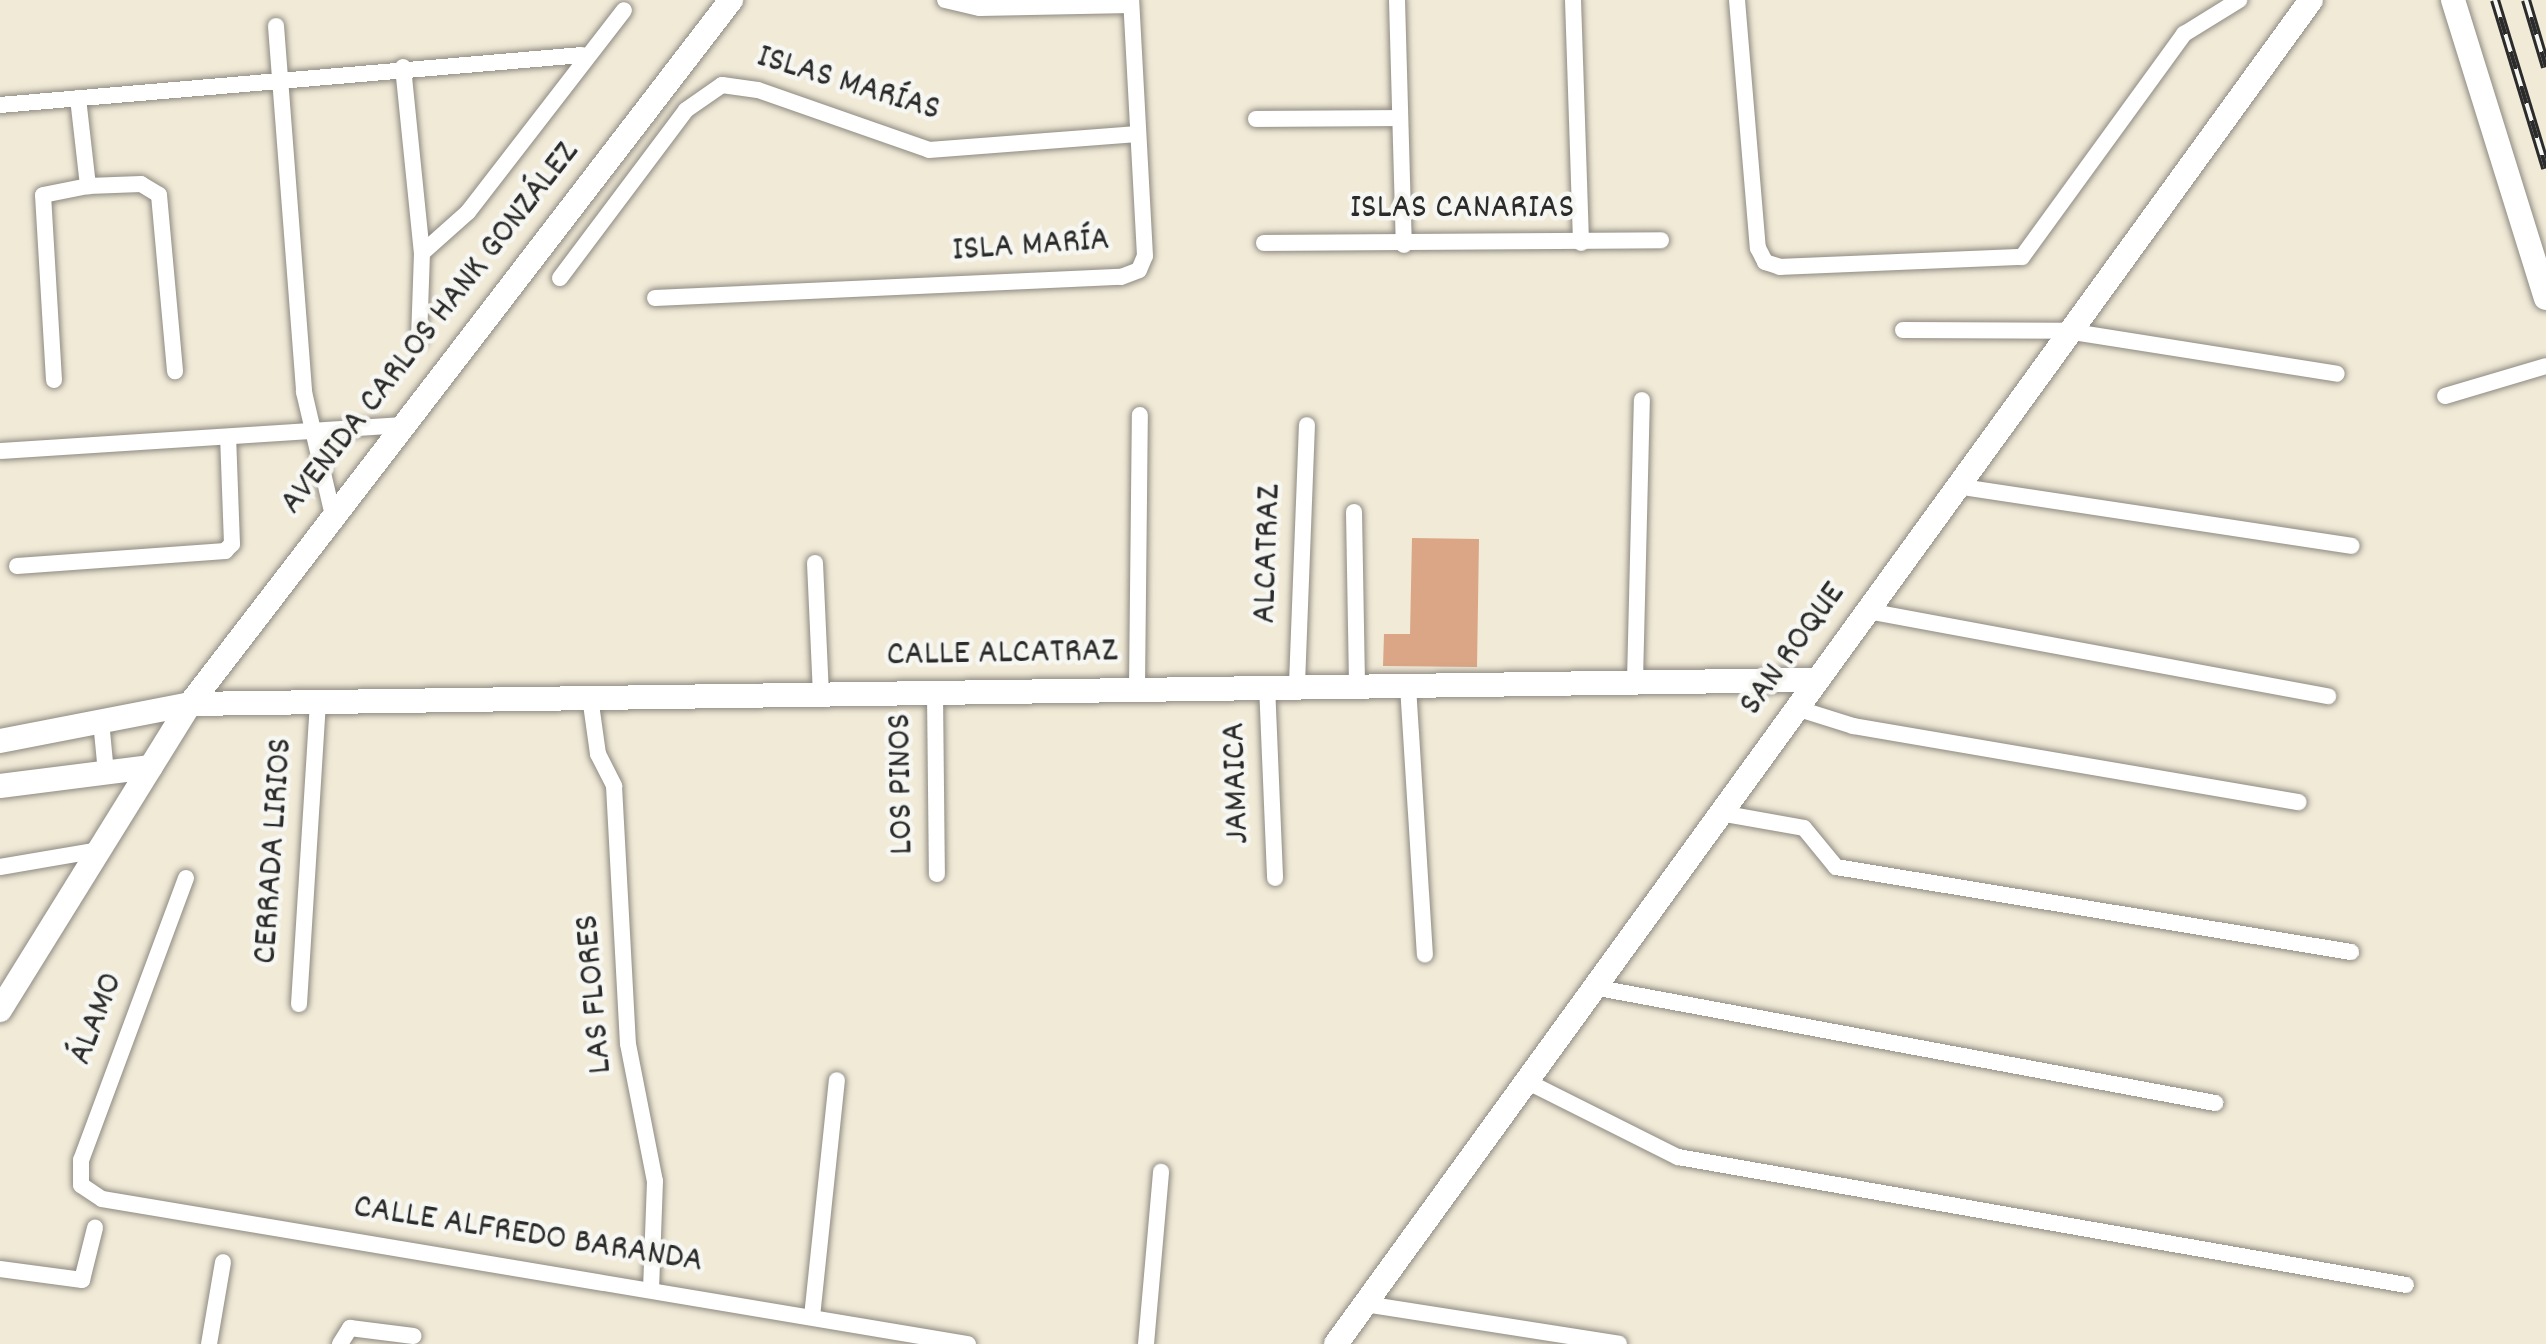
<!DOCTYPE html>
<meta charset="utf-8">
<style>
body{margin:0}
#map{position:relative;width:2546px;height:1344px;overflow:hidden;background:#f1ead7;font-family:Dekko,sans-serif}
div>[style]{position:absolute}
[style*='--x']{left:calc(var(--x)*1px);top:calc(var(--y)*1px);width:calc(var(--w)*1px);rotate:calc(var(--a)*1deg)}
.building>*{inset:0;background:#daa685}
.roads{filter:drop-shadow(0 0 3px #8e8a81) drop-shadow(0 0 3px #8e8a81)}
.minor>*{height:16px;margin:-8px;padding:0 8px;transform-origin:8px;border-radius:8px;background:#fff}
.secondary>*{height:24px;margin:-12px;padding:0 12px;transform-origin:12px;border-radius:12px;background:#fff}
.rail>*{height:10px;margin-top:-5px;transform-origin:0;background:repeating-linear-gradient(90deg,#f6f6f2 0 18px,#2b2b2b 0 36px);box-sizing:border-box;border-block:3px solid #2b2b2b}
span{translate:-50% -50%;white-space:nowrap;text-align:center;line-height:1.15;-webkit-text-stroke:9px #f6f6f2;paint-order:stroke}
.street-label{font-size:36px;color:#2b2b2b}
</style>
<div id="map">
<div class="building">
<i style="clip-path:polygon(1412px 538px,1479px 539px,1477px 667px,1383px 666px,1384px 634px,1410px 634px)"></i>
</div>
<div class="roads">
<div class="minor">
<i style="--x:945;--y:0;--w:36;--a:13"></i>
<i style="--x:980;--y:8;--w:151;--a:-1.1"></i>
<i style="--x:1397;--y:0;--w:245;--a:88.4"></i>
<i style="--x:1573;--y:0;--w:243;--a:88.1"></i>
<i style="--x:1737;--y:0;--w:249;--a:85.2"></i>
<i style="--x:1758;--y:248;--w:16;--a:63"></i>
<i style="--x:1765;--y:262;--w:16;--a:18"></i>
<i style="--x:1780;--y:267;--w:242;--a:-2.4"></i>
<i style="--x:2022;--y:257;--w:276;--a:-54"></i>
<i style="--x:2184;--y:34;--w:65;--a:-31.7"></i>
<i style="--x:276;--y:26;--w:367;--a:85.6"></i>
<i style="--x:304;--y:392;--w:127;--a:76.8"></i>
<i style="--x:403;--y:67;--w:187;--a:84.2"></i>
<i style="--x:422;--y:253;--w:87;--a:92"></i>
<i style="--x:78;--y:98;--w:89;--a:83.5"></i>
<i style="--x:0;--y:105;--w:584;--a:-4.91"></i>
<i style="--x:1256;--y:119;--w:142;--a:-0.4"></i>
<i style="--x:1264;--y:243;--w:397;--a:-0.4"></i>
<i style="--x:422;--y:253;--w:62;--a:-41.7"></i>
<i style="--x:468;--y:212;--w:255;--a:-52.3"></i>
<i style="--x:560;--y:278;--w:210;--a:-53.1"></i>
<i style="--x:686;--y:110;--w:44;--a:-34.8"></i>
<i style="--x:722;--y:85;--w:36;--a:8"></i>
<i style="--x:758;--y:90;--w:181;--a:19.3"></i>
<i style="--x:929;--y:150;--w:209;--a:-4.4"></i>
<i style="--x:655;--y:298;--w:466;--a:-2.6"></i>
<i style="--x:1121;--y:277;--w:19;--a:-21"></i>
<i style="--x:1139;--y:270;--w:15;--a:-67"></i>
<i style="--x:1145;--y:256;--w:256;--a:-93.1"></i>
<i style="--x:1903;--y:330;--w:164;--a:0.3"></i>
<i style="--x:2067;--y:331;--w:273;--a:9"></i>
<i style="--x:54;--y:380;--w:185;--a:-93.4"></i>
<i style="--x:43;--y:195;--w:46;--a:-11.3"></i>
<i style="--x:88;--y:186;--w:53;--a:-2.2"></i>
<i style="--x:141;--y:184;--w:21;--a:31"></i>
<i style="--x:159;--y:195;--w:177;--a:84.8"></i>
<i style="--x:2445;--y:396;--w:105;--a:-16.5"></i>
<i style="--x:1;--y:451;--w:403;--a:-3.7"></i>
<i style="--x:1956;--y:486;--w:400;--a:8.6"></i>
<i style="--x:1354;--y:512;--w:173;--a:89"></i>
<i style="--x:815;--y:563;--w:131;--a:87.4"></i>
<i style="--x:17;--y:566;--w:209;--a:-4.1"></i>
<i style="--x:225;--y:551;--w:10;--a:-45"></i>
<i style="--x:232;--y:544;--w:107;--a:-92.1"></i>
<i style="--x:1868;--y:611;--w:468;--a:10.5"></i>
<i style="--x:1635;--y:681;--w:281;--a:-88.6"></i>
<i style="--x:1297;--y:684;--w:259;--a:-87.8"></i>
<i style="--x:1267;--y:685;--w:193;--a:87.6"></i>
<i style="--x:1408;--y:686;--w:269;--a:86.4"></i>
<i style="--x:1137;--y:688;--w:273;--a:-89.4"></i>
<i style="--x:935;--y:693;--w:181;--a:89.4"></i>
<i style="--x:590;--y:697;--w:58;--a:82"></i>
<i style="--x:598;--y:754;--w:36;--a:63"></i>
<i style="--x:614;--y:786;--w:258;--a:86.9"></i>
<i style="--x:628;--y:1044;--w:140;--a:78.9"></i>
<i style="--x:655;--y:1181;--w:108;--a:92.1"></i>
<i style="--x:1796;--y:708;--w:60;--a:17.5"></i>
<i style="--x:1853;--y:726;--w:452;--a:9.7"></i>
<i style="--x:101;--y:721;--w:52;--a:84.5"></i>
<i style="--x:1720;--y:813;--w:85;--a:10.1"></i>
<i style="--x:1804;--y:828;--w:50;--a:50.6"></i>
<i style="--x:1836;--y:867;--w:522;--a:9.37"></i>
<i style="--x:0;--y:867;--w:100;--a:-9.7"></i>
<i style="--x:186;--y:878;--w:301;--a:110.4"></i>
<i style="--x:81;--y:1160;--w:25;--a:90"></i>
<i style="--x:81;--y:1185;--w:25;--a:34"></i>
<i style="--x:102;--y:1199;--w:878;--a:9.51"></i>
<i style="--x:1593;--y:987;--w:633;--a:10.56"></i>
<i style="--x:299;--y:1004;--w:303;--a:-86.4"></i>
<i style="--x:1528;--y:1082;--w:168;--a:26.6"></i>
<i style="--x:1678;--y:1157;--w:739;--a:9.97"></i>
<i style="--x:0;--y:1269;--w:83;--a:7.6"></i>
<i style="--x:82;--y:1280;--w:54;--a:-76"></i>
<i style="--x:1365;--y:1304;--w:257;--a:8.9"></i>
<i style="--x:812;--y:1317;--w:238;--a:-84"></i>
<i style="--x:209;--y:1344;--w:83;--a:-80.3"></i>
<i style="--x:340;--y:1344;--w:19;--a:-58"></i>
<i style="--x:350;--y:1328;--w:64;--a:7.2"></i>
<i style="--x:1146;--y:1344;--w:173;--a:-85"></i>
</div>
<div class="secondary">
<i style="--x:2453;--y:0;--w:312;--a:72.7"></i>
<i style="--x:0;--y:741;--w:194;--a:-11"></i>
<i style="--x:190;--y:704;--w:1626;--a:-0.85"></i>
<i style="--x:0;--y:786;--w:152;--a:-7.2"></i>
<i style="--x:0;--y:1010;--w:360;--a:-58.2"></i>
<i style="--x:190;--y:704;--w:888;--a:-52.46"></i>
<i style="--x:1336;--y:1344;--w:1660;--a:-54.04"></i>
</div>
</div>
<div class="rail">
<i style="--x:2495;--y:0;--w:176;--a:73.1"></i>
<i style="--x:2526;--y:0;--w:70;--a:73.4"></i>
</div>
<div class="street-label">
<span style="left:848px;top:85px;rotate:17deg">ISLAS MARÍAS</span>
<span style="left:1462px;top:210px">ISLAS CANARIAS</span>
<span style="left:1031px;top:247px;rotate:-4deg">ISLA MARÍA</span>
<span style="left:431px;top:329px;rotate:-52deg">AVENIDA CARLOS HANK GONZÁLEZ</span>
<span style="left:1269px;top:554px;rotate:-88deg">ALCATRAZ</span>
<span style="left:1794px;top:650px;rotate:-54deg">SAN ROQUE</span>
<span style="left:1002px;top:655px;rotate:-1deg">CALLE ALCATRAZ</span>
<span style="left:1238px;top:783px;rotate:-92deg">JAMAICA</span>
<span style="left:903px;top:784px;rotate:-91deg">LOS PINOS</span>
<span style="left:275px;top:851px;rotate:-86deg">CERRADA LIRIOS</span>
<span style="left:596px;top:994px;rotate:-95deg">LAS FLORES</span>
<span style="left:98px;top:1019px;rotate:-69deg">ÁLAMO</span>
<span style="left:528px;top:1236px;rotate:9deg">CALLE ALFREDO BARANDA</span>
</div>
</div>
